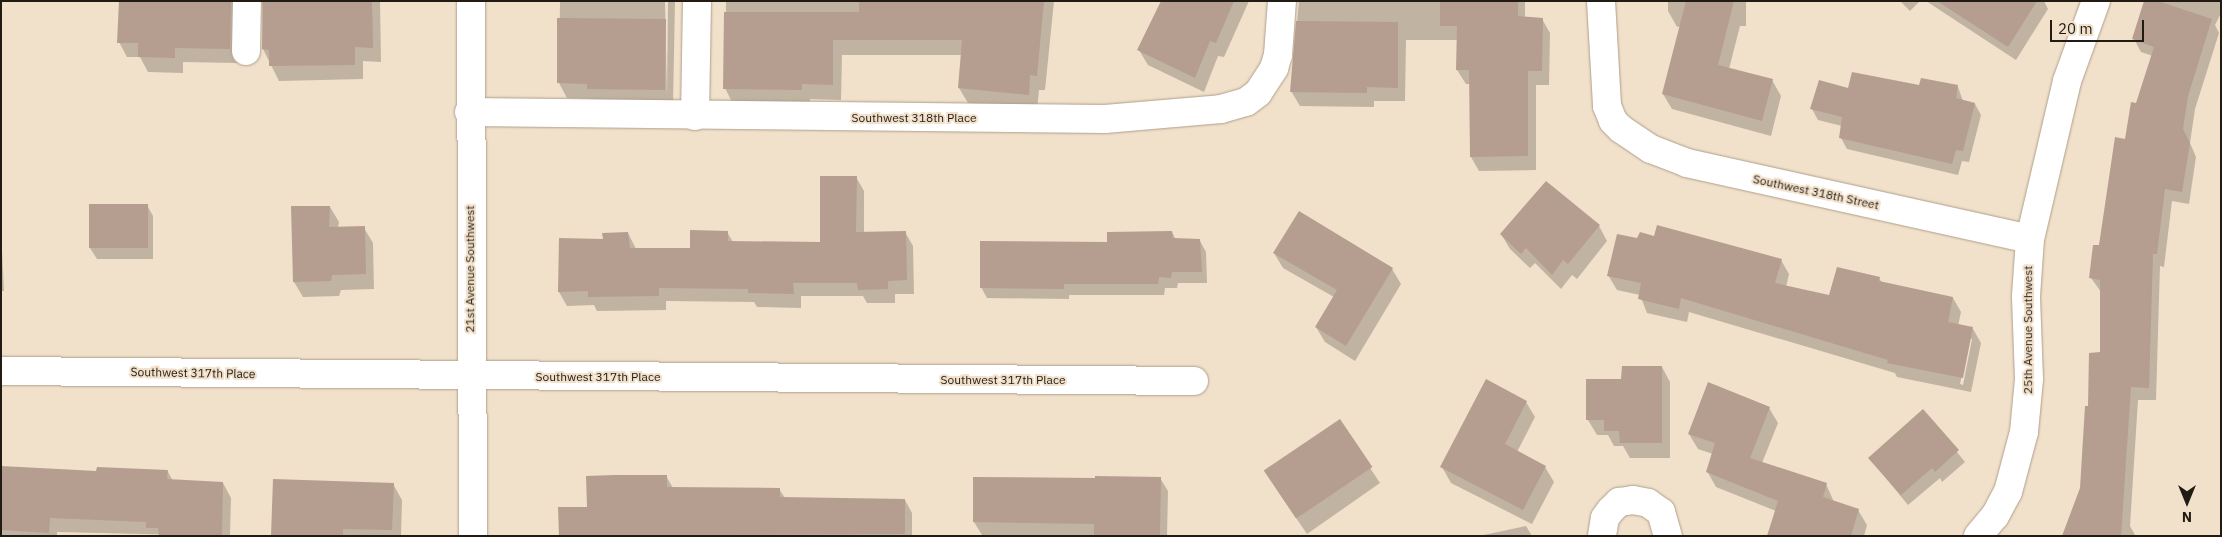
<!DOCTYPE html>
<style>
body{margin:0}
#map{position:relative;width:2222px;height:537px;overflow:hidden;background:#f1e0ca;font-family:"IBM Plex Sans",sans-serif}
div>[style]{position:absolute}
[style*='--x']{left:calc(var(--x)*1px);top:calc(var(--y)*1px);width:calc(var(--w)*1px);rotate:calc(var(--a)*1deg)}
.shadow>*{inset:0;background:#0003}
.building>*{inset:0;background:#b59d90;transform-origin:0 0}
.roads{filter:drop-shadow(0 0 1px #af9f8b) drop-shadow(0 0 1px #af9f8b)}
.minor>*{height:28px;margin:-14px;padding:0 14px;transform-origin:14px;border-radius:14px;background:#fff}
.major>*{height:28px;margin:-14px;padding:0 14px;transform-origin:14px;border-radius:14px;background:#fff}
span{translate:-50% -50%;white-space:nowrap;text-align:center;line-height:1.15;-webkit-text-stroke:4px #f1e0ca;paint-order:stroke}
.street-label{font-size:12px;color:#221b14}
.frame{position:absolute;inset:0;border:2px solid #221b14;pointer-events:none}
.north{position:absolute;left:2162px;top:477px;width:50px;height:50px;-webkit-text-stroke:4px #f1e0ca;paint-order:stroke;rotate:180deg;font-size:14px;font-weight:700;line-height:20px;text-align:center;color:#221b14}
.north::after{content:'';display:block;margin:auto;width:18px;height:22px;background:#221b14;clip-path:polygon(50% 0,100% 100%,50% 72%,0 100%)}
.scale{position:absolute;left:2050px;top:20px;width:94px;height:22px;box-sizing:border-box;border:2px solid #221b14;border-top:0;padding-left:6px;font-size:15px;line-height:18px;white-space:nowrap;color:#221b14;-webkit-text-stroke:4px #f1e0ca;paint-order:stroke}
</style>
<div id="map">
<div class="shadow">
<i style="clip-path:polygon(120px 1px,251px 1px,239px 16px,238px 63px,183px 62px,183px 73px,148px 72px,140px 57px,127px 57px,119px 42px)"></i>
<i style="clip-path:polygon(259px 1px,380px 1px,381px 62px,363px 61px,363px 79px,279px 81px,263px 49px,262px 3px)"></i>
<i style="clip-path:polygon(560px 1px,665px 1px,667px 96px,668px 1px,675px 1px,673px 105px,597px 104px,594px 99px,567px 98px,559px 83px)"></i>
<i style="clip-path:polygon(726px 1px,1054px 1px,1045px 90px,1039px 90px,1037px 110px,968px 103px,959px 88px,962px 55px,842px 55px,841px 100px,810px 99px,810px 105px,733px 104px,725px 88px)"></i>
<i style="clip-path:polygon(1162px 1px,1249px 1px,1224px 57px,1218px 56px,1204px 92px,1148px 65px,1139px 50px)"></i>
<i style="clip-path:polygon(1299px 1px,1525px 1px,1525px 18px,1542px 19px,1550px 33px,1549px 85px,1536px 85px,1536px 170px,1479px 171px,1471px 157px,1470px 84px,1466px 84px,1457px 70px,1458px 40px,1406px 40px,1405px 101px,1374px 101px,1374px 107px,1300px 106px,1291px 91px)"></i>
<i style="clip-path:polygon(1668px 1px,1746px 1px,1746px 26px,1740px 26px,1729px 69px,1772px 80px,1781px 96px,1771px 136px,1672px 109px,1663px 94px,1681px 26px,1677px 27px,1668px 11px)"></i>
<i style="clip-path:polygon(1900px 1px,1920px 1px,1910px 11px)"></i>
<i style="clip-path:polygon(1926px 1px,2044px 1px,2048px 9px,2016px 60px)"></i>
<i style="clip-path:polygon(2156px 1px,2221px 1px,2221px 13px,2215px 25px,2219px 33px,2195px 109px,2190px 143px,2196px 157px,2189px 204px,2172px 201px,2164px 267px,2160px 266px,2156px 400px,2138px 400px,2130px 526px,2135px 535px,2064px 536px,2081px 488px,2090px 408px,2101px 353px,2101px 292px,2091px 278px,2153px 56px,2141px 52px,2134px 39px)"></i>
<i style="clip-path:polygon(1920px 87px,1958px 87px,1963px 101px,1975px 104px,1981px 115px,1969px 162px,1962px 161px,1958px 175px,1847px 149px,1841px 138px,1842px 126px,1818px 120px,1812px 109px,1849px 89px)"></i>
<i style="clip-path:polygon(856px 177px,864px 191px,864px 233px,905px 232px,913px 246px,914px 294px,895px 294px,895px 303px,867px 303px,863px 296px,801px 296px,801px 308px,757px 307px,754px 302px,666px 301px,666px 310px,597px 311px,594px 305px,567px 306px,559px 292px,560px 240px,604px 241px,628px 233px,636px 249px,691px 249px,727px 232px,733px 242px,821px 243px)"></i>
<i style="clip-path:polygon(90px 205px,147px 205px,153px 216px,153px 259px,97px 259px,90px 248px)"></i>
<i style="clip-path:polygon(330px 207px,339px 222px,338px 228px,364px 228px,373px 243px,374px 289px,341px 290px,339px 296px,303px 297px,294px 282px)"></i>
<i style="clip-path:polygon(1599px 226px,1607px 241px,1577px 279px,1572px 275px,1561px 289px,1535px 263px,1530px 268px,1510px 249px,1501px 234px)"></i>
<i style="clip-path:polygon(1px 231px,4px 291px,1px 291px)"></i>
<i style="clip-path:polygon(1172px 232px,1176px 240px,1200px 241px,1206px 252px,1207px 283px,1178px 283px,1177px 288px,1165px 288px,1164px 295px,1069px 295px,1069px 299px,987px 298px,981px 287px,1109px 243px)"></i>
<i style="clip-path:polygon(evenodd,1655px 237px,1781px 260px,1789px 274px,1786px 287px,1830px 296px,1879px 278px,1882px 283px,1953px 298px,1961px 312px,1958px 326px,1973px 329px,1981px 343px,1971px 392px,1897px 377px,1895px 373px,1689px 312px,1687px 322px,1647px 313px,1640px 295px,1617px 290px,1608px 275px,1637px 240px,1655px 237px,1970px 339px,1972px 339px,1963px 385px,1960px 384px,1970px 339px)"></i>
<i style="clip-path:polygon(1274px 253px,1392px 269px,1401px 284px,1355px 361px,1325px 342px,1316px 327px,1334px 297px,1283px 268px)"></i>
<i style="clip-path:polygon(1662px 367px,1670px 382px,1670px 458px,1630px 458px,1623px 446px,1614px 446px,1608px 435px,1597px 435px,1588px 420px,1622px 380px)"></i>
<i style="clip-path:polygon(1526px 402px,1535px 417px,1517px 452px,1545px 467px,1554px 482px,1532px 524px,1451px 483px,1442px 467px)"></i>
<i style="clip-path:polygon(1769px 408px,1778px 423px,1762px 463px,1826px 484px,1834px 502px,1858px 510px,1867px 525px,1864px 536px,1769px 536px,1776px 511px,1716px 487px,1707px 471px,1713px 454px,1698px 449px,1689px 434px)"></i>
<i style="clip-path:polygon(1923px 410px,1965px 462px,1942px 482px,1940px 478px,1908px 505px,1869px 458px)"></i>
<i style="clip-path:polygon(1339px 421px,1380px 483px,1307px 534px,1275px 487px)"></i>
<i style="clip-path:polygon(1px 467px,98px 473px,168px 472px,173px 481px,223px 483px,231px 498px,230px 536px,57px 532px,57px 536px,1px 536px)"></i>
<i style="clip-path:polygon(666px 476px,673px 488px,779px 489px,785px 498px,905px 500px,912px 513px,912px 536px,560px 536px,588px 508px)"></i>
<i style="clip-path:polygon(1160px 478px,1168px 491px,1167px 536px,982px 535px,974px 522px)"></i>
<i style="clip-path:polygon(393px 484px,402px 500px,401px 536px,273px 536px)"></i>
<i style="clip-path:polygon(1526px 526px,1532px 536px,1479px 536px)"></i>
</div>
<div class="building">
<i style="clip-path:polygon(119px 1px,231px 1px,230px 49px,175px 48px,175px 58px,138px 57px,138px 43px,117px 43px)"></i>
<i style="clip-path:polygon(263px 1px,372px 1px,373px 48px,355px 47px,355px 65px,269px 66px,269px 50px,262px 49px)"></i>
<i style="clip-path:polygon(859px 1px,1044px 1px,1037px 76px,1030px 75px,1029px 95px,958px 88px,962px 40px,833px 40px,833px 85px,802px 84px,802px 90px,723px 89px,724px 12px,859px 12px)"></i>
<i style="clip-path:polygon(1161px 1px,1234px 1px,1216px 43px,1210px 41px,1195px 78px,1137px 50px)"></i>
<i style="clip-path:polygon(1440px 1px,1518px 1px,1518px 16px,1543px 18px,1542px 71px,1528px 71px,1528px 156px,1470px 157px,1469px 70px,1456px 70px,1457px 26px,1440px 26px)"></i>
<i style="clip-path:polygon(1686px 1px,1734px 1px,1718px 65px,1773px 79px,1762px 121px,1662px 94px)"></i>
<i style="clip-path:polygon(1937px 1px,2037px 1px,2008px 47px)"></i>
<i style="clip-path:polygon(2144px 1px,2158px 1px,2212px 19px,2188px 96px,2183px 129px,2190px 143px,2182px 192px,2165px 189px,2157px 254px,2153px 254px,2149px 388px,2131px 387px,2121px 536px,2062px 536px,2080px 488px,2085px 406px,2088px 406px,2089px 353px,2100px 352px,2100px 280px,2089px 278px,2093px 245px,2099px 245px,2115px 137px,2125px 139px,2131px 102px,2136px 103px,2154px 47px,2132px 39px)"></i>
<i style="clip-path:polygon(557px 18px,666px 19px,665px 90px,587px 89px,587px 84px,557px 83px)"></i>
<i style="clip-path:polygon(1296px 21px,1398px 22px,1398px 88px,1367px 87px,1367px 93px,1290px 92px)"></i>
<i style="clip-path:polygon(1852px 72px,1919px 85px,1921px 78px,1958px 85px,1956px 98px,1975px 103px,1963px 151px,1956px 150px,1952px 164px,1839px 138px,1842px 117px,1810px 109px,1819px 80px,1848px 88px)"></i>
<i style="clip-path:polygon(820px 176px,857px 176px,856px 232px,906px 231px,907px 280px,888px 281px,888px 289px,858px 290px,857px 283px,793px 283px,794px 294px,748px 293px,748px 289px,659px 288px,659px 296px,588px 297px,588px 291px,558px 292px,559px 238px,603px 239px,602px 233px,628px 232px,630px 248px,690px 248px,690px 230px,728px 231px,728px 241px,820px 242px)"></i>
<i style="clip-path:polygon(1546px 181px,1600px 225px,1568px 264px,1563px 260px,1552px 275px,1526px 248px,1521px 254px,1500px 234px)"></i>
<i style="left:89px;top:204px;width:59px;height:44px"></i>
<i style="clip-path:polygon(291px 206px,330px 206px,329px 227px,365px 226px,366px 274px,332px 275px,331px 281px,293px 282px)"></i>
<i style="clip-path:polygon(1299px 211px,1393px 268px,1346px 346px,1315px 327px,1337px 290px,1273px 253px)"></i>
<i style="clip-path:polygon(1657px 225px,1782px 259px,1775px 283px,1829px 295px,1837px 267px,1880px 277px,1879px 281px,1953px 297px,1948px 322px,1973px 327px,1963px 378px,1887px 363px,1888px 360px,1681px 298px,1679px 309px,1638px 299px,1641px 283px,1607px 276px,1617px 234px,1637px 238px,1640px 232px,1654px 236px)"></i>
<i style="clip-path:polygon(1172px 231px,1173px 238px,1200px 239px,1202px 272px,1172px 272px,1171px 278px,1159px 277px,1158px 284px,1064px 284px,1064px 289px,980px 288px,980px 241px,1107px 242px,1107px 232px)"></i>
<i style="clip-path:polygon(1622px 366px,1662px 366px,1662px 443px,1620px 443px,1619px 431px,1604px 431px,1604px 420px,1586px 420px,1586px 379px,1621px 379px)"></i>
<i style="clip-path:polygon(1486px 379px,1527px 401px,1505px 444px,1546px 466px,1523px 510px,1440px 467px)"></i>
<i style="clip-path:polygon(1708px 382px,1770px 407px,1750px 458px,1827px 483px,1823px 497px,1859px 509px,1851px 536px,1767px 536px,1778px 501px,1706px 472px,1715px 443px,1688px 434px)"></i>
<i style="clip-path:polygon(1923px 409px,1959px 450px,1935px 472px,1932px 468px,1901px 495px,1868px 458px)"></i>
<i style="left:1340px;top:419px;width:58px;height:92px;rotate:56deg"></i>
<i style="clip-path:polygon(1px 466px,96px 471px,97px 467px,168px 470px,167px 479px,223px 482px,222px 536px,159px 536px,158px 528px,146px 528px,146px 522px,50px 518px,49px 533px,1px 530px)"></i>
<i style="clip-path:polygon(615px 475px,667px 475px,667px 487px,780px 488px,780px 497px,905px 499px,905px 534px,559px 536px,558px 507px,587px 507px,586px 476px)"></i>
<i style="clip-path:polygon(1095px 476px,1161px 477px,1160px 536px,1094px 536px,1094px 524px,973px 522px,973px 477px,1095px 478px)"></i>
<i style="clip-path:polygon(273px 479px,394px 483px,392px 530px,343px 529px,343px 536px,271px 536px)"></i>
</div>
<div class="roads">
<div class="minor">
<i style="--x:1601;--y:1;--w:105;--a:86.7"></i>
<i style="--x:1607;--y:106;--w:16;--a:68"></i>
<i style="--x:1613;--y:121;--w:11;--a:45"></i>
<i style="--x:1621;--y:129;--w:36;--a:34"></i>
<i style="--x:1651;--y:149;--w:39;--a:21"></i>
<i style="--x:1687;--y:163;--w:351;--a:12.5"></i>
<i style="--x:246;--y:51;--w:50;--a:-88.9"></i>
<i style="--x:469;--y:112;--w:636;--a:0.63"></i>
<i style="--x:1105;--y:119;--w:116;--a:-4.9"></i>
<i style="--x:1221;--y:109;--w:26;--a:-16"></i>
<i style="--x:1246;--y:102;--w:15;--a:-37"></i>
<i style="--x:1258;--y:93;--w:30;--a:-57"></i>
<i style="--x:1274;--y:68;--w:14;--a:-73"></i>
<i style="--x:1278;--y:55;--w:54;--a:-85.8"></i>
<i style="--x:695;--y:116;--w:115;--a:-89"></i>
<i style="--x:1;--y:371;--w:1193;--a:0.48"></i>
<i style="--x:1602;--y:536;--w:18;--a:-81"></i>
<i style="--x:1605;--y:518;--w:9;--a:-54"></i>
<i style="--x:1610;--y:511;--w:13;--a:-45"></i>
<i style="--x:1619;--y:502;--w:14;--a:-8"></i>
<i style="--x:1633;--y:500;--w:15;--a:11"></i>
<i style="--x:1648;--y:503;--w:16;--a:35"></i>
<i style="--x:1661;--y:512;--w:25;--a:74"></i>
<i style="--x:1978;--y:536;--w:26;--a:-50"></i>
<i style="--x:1995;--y:516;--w:27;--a:-62"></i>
<i style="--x:2008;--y:492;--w:62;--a:-75.1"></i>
<i style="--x:2024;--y:432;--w:53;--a:-84.6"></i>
<i style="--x:2029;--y:379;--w:83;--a:-92.1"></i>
<i style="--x:2026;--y:296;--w:57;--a:-86"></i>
<i style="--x:2030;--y:239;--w:162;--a:-76.8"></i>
<i style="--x:2067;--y:81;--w:85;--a:-70.1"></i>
</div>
<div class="major">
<i style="--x:471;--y:1;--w:535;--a:89.79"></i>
</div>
</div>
<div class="street-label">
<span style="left:914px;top:118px">Southwest 318th Place</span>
<span style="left:1816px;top:192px;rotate:12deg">Southwest 318th Street</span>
<span style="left:470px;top:269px;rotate:-90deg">21st Avenue Southwest</span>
<span style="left:2028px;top:330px;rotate:-90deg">25th Avenue Southwest</span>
<span style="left:193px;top:373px;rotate:1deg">Southwest 317th Place</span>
<span style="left:598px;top:377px">Southwest 317th Place</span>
<span style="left:1003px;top:380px">Southwest 317th Place</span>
</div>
<div class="frame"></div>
<div class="north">N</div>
<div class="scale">20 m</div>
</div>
